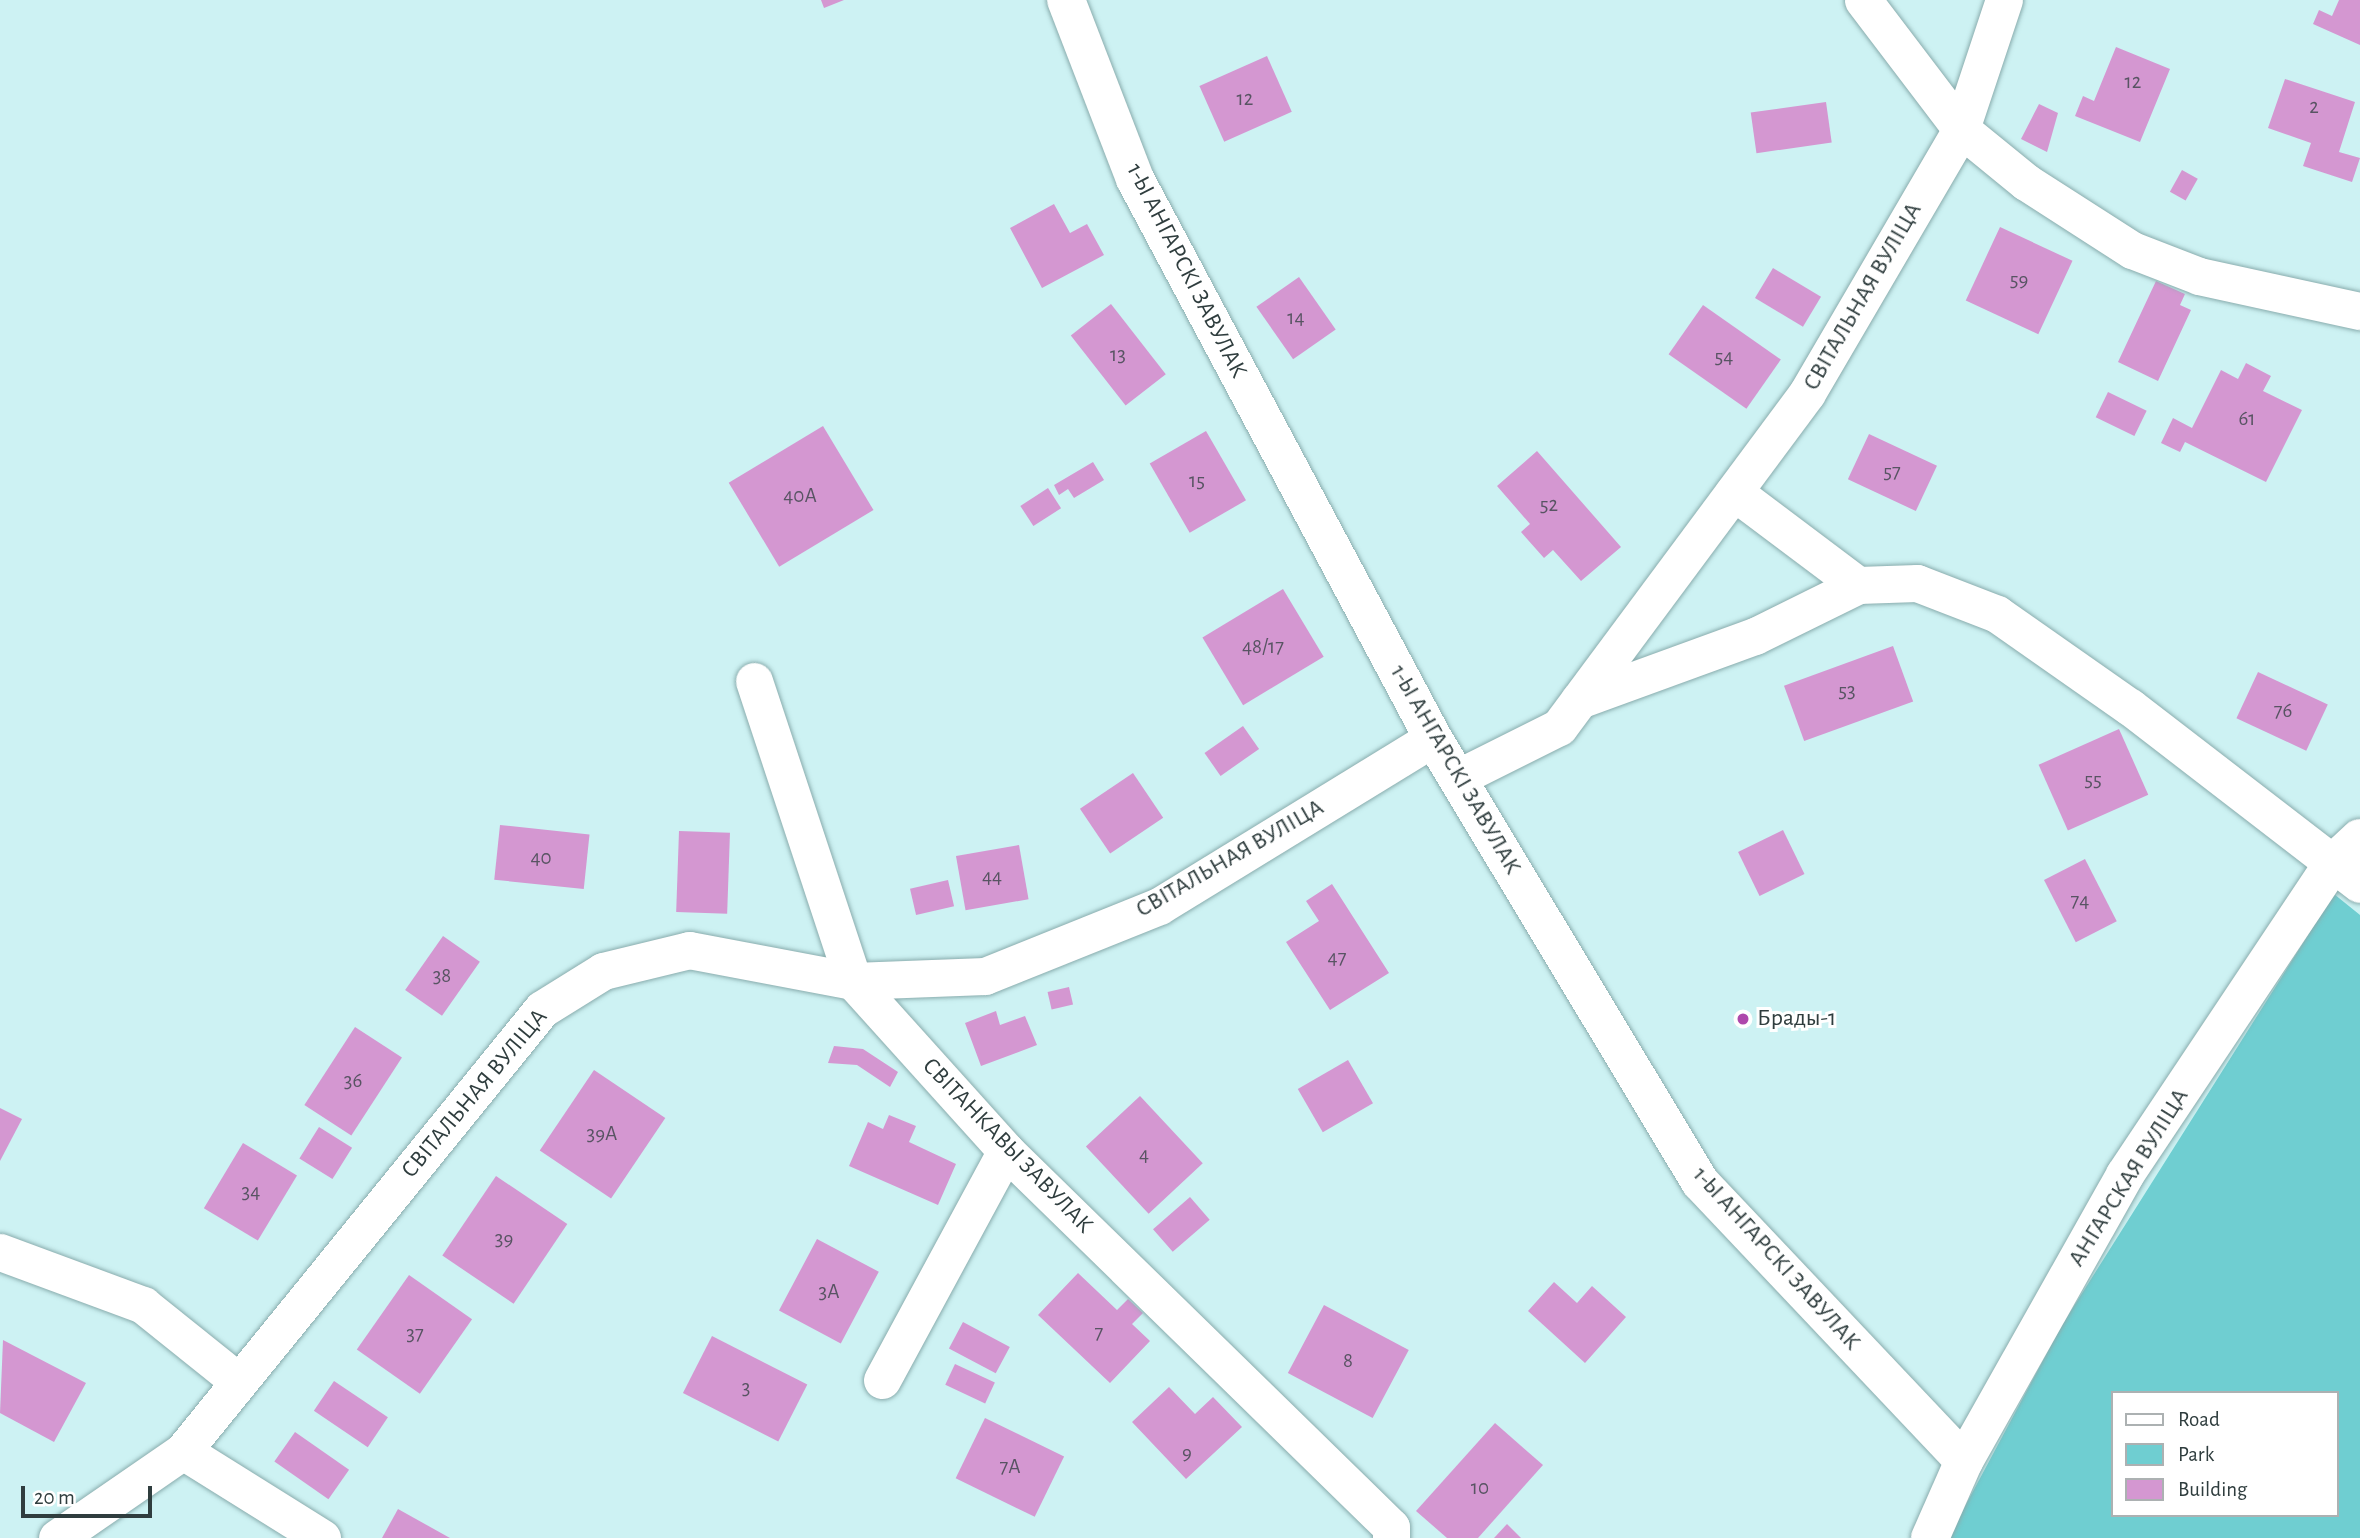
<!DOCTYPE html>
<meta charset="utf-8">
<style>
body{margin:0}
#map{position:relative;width:2360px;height:1538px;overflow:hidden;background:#cdf2f3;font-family:"Alegreya Sans",sans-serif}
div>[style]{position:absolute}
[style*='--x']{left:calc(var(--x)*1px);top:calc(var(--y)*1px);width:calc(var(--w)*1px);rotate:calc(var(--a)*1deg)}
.green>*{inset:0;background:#6fced1}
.building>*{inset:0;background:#d497d1;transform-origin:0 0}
.roads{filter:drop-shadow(0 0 2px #89acad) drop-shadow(0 0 2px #89acad)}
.street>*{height:37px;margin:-18.5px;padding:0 18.5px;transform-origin:18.5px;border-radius:18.5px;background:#fff}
.secondary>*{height:38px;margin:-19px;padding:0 19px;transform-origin:19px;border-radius:19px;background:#fff}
.dots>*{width:19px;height:19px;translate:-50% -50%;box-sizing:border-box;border:4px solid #fff;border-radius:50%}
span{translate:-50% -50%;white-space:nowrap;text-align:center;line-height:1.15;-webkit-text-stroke:6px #fff;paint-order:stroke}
.number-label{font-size:21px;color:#585463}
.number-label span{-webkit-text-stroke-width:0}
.street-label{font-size:24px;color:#2f3d3e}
.poi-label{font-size:24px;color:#2f3d3e}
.left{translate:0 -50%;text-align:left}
.legend{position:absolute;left:2111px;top:1391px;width:228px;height:126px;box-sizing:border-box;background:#fff;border:2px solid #acb1b2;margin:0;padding:9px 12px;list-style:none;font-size:21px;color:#2f3d3e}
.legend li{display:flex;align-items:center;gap:14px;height:35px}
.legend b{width:35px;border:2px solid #acb1b2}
.scale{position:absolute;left:21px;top:1486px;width:131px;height:32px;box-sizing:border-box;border:4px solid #2f3d3e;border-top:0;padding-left:9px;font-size:21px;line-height:24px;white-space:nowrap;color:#2f3d3e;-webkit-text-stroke:5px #fff;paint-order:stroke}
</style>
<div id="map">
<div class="green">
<i style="clip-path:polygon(evenodd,2334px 894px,2360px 915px,2360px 1538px,1948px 1538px,2062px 1325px,2334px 894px,2113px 1393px,2337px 1393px,2337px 1515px,2113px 1515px,2113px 1393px)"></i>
</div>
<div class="building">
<i style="clip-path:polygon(821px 0,844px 0,824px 8px)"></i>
<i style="clip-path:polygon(2339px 0,2360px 0,2360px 45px,2313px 24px,2319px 10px,2332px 16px)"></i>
<i style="clip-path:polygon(2116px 47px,2170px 69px,2140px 142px,2075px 116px,2083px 96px,2094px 101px)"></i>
<i style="left:1267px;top:56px;width:61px;height:74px;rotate:66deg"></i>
<i style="clip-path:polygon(2285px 79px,2355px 102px,2339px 152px,2360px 158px,2352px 182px,2303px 166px,2311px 143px,2268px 128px)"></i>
<i style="left:1826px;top:102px;width:41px;height:76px;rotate:82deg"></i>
<i style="clip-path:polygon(2039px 104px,2058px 113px,2047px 152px,2021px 139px)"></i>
<i style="left:2182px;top:170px;width:18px;height:25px;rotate:29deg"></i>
<i style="clip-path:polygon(1054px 204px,1070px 233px,1087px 224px,1104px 255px,1042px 288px,1010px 228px)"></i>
<i style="left:2000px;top:227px;width:80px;height:81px;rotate:25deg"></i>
<i style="left:1773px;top:268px;width:56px;height:35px;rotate:31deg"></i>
<i style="left:1299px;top:277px;width:64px;height:52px;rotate:55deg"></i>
<i style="clip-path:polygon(2156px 281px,2185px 294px,2180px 305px,2191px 310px,2158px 381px,2118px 362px)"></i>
<i style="left:1111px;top:304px;width:89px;height:51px;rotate:52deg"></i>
<i style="left:1703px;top:305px;width:95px;height:60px;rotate:35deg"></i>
<i style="clip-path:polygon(2246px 363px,2271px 376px,2263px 391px,2302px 410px,2266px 482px,2185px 442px,2180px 452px,2161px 443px,2173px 418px,2192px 428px,2221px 370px,2238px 379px)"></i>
<i style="left:2108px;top:392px;width:43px;height:28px;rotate:26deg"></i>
<i style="left:823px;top:426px;width:98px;height:110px;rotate:59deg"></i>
<i style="left:1206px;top:431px;width:80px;height:65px;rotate:60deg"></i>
<i style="left:1869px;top:434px;width:75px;height:50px;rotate:25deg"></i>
<i style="clip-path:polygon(1537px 451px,1621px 547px,1581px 581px,1553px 550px,1544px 558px,1521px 532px,1530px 524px,1497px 486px)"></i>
<i style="clip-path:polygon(1093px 462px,1104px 480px,1074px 498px,1068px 489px,1059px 495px,1054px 485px)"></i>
<i style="left:1048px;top:488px;width:24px;height:33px;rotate:57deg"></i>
<i style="left:1283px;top:589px;width:79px;height:94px;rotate:59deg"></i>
<i style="left:1893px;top:646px;width:59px;height:116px;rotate:70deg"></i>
<i style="left:2258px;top:672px;width:77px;height:51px;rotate:25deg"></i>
<i style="left:1243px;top:726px;width:28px;height:47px;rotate:55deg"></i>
<i style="left:2119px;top:729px;width:72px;height:88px;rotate:66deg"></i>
<i style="left:1133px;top:773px;width:54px;height:64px;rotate:56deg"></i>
<i style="left:500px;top:825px;width:90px;height:55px;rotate:6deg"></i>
<i style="left:1783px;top:830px;width:49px;height:50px;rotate:64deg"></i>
<i style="left:679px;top:831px;width:51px;height:81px;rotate:2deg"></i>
<i style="left:1019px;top:845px;width:55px;height:64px;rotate:80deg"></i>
<i style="left:2085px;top:859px;width:70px;height:46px;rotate:63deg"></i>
<i style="left:948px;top:880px;width:27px;height:39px;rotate:77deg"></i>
<i style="clip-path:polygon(1332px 884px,1389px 973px,1330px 1010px,1286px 942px,1319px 921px,1306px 901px)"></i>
<i style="left:443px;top:936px;width:45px;height:66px;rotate:35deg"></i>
<i style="left:1069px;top:987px;width:18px;height:22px;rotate:77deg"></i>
<i style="clip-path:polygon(996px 1011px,1000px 1025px,1025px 1016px,1037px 1045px,981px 1066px,965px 1023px)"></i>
<i style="left:355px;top:1027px;width:56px;height:93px;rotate:33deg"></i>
<i style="clip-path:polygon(834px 1046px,863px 1049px,898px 1072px,890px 1087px,857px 1065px,828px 1063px)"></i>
<i style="left:1348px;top:1060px;width:50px;height:58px;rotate:60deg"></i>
<i style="left:594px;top:1070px;width:86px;height:97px;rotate:34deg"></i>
<i style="left:1140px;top:1096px;width:92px;height:74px;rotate:47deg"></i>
<i style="clip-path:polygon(0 1108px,22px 1119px,0 1161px)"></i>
<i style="clip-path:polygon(889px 1115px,916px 1126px,909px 1142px,956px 1164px,938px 1205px,849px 1166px,868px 1122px,883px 1129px)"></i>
<i style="left:319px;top:1127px;width:39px;height:37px;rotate:32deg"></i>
<i style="left:243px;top:1143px;width:63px;height:76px;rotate:31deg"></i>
<i style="left:496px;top:1176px;width:86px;height:96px;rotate:34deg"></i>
<i style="left:1190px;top:1197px;width:30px;height:49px;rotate:49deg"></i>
<i style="left:817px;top:1239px;width:70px;height:81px;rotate:28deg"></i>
<i style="clip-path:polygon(1078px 1273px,1117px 1310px,1128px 1299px,1143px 1313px,1132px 1324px,1150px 1341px,1110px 1383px,1038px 1315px)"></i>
<i style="left:409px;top:1275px;width:77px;height:91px;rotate:35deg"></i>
<i style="clip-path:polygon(1554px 1282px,1577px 1303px,1592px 1286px,1626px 1317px,1585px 1363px,1528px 1311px)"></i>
<i style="left:1324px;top:1305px;width:96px;height:77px;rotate:28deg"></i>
<i style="left:963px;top:1322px;width:53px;height:30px;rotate:28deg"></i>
<i style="left:712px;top:1336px;width:107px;height:64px;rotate:27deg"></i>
<i style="clip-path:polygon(3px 1340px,86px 1383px,54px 1442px,0 1413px)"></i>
<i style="left:955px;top:1364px;width:44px;height:23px;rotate:25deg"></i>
<i style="left:334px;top:1381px;width:65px;height:36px;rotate:34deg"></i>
<i style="clip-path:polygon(1169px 1387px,1195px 1414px,1213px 1397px,1242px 1427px,1186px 1479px,1132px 1422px)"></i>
<i style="left:985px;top:1418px;width:88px;height:67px;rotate:26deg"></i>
<i style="clip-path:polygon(1495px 1423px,1543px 1465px,1478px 1538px,1447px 1538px,1416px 1511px)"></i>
<i style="left:295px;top:1432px;width:66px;height:36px;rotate:35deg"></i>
<i style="clip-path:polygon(398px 1509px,450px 1538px,382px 1538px)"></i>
<i style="clip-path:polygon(1507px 1524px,1521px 1538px,1494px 1538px)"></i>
</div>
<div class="roads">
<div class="street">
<i style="--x:1863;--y:0;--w:162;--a:52.8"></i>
<i style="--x:1961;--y:129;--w:136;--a:-71.6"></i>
<i style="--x:1734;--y:492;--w:155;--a:36.9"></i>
<i style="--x:754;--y:681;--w:316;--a:71.7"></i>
<i style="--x:853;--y:981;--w:229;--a:48"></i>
<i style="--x:1006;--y:1151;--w:538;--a:44.32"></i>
<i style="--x:1391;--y:1527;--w:11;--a:90"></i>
<i style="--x:1579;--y:700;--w:187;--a:-20"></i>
<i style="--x:1755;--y:636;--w:115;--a:-26.3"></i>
<i style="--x:1858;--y:585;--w:59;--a:-1.9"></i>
<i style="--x:1917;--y:583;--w:86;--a:21.2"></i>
<i style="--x:1997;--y:614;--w:162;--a:35"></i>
<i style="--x:2130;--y:707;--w:290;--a:37.6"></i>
<i style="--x:1457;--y:778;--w:114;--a:-26.6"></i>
<i style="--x:1559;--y:727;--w:416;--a:-53.4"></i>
<i style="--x:1807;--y:393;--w:306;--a:-59.7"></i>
<i style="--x:1961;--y:129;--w:84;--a:39.2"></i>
<i style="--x:2026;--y:182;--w:126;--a:32.7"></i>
<i style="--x:2132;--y:250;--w:72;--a:21.2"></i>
<i style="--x:2199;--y:276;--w:165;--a:12.3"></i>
<i style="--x:0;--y:1252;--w:153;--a:20.3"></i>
<i style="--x:143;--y:1305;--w:122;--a:38.7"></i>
<i style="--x:882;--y:1380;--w:260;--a:-61.6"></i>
<i style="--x:183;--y:1451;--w:164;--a:32"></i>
<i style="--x:57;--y:1538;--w:153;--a:-34.6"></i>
<i style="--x:183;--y:1451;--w:569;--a:-50.92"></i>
<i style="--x:542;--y:1009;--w:72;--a:-31.9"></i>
<i style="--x:603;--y:971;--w:89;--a:-13.7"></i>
<i style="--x:689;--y:950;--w:167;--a:10.7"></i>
<i style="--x:853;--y:981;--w:132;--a:-2.2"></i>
<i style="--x:985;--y:976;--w:188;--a:-21.9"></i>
<i style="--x:1159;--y:906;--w:321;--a:-31.5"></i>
</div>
<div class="secondary">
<i style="--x:1066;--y:0;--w:192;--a:68.9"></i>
<i style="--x:1135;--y:179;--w:633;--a:61.94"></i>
<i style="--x:1433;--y:738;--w:518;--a:58.98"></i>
<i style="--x:1700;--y:1182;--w:384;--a:46.6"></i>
<i style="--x:1930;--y:1538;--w:84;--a:-66.2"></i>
<i style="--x:1964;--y:1461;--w:328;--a:-60.6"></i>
<i style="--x:2125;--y:1175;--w:376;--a:-56.3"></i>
<i style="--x:2334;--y:862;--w:35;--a:-43"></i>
</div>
</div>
<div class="dots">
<i style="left:1743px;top:1019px;background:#ae48ac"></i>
</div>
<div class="number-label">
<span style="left:2133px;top:82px">12</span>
<span style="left:1245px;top:99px">12</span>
<span style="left:2314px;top:107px">2</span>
<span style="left:2019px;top:280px">59</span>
<span style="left:1296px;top:318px">14</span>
<span style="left:1118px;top:355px">13</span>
<span style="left:1724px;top:357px">54</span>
<span style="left:2247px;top:419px">61</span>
<span style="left:1892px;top:472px">57</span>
<span style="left:1197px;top:481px">15</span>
<span style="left:800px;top:496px">40А</span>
<span style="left:1549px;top:505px">52</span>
<span style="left:1263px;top:647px">48/17</span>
<span style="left:1847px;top:691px">53</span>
<span style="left:2283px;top:711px">76</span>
<span style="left:2093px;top:780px">55</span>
<span style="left:541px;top:858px">40</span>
<span style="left:992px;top:877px">44</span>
<span style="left:2080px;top:901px">74</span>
<span style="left:1337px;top:958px">47</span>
<span style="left:442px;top:976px">38</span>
<span style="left:353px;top:1081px">36</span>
<span style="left:602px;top:1134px">39А</span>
<span style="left:1144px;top:1155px">4</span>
<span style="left:251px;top:1192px">34</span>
<span style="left:504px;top:1239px">39</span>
<span style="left:829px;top:1292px">3А</span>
<span style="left:1099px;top:1333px">7</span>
<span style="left:415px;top:1334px">37</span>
<span style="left:1348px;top:1361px">8</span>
<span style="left:746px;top:1388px">3</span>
<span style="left:1187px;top:1453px">9</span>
<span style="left:1010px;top:1467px">7А</span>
<span style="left:1480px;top:1488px">10</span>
</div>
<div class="street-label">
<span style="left:1186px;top:271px;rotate:63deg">1-Ы АНГАРСКІ ЗАВУЛАК</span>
<span style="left:1863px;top:297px;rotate:-60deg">СВІТАЛЬНАЯ ВУЛІЦА</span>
<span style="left:1455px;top:770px;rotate:60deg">1-Ы АНГАРСКІ ЗАВУЛАК</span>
<span style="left:1230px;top:859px;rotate:-30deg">СВІТАЛЬНАЯ ВУЛІЦА</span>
<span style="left:475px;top:1094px;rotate:-50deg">СВІТАЛЬНАЯ ВУЛІЦА</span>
<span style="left:1007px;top:1146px;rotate:46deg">СВІТАНКАВЫ ЗАВУЛАК</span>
<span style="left:2129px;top:1178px;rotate:-58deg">АНГАРСКАЯ ВУЛІЦА</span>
<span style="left:1776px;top:1259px;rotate:48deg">1-Ы АНГАРСКІ ЗАВУЛАК</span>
</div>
<div class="poi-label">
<span class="left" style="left:1757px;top:1019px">Брады-1</span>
</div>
<ul class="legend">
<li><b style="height:9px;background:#fff"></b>Road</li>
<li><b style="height:19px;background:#6fced1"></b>Park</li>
<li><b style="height:19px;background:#d497d1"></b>Building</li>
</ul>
<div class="scale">20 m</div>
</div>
